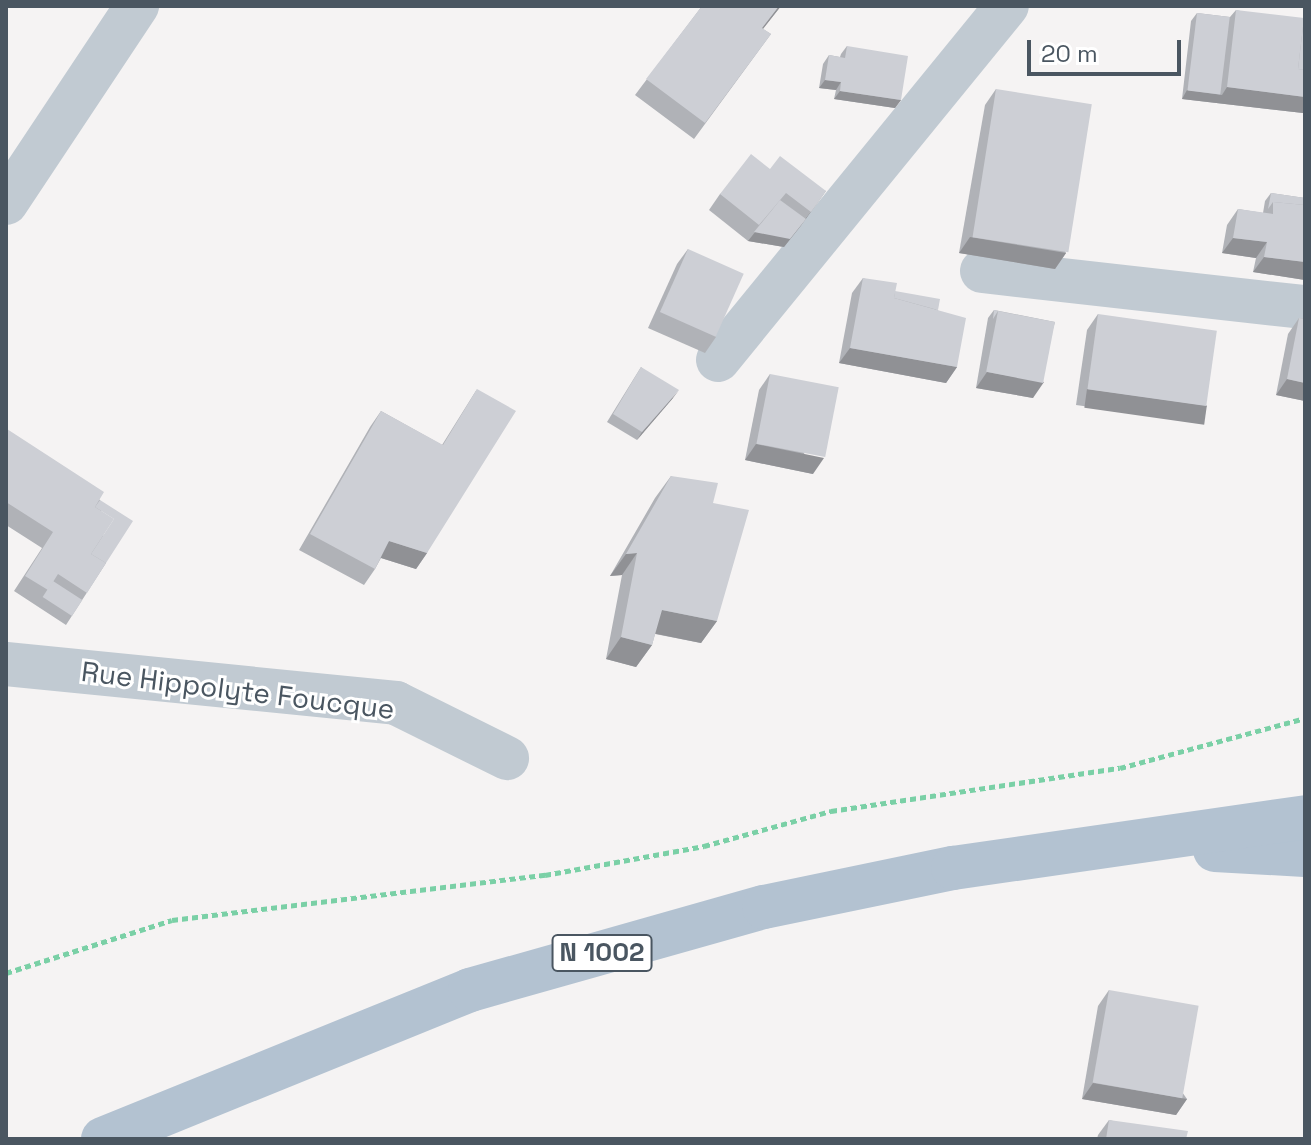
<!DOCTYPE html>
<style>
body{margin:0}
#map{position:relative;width:1311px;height:1145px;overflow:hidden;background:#f5f3f3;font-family:"Space Grotesk",sans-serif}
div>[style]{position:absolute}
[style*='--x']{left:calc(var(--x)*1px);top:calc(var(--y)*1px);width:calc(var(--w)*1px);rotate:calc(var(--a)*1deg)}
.path>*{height:5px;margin-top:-2.5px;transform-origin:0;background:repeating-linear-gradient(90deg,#7ad0a6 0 6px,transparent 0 10px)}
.street>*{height:44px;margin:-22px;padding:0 22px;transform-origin:22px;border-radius:22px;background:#c1cad2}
.primary>*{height:44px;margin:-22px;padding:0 22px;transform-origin:22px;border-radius:22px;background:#b3c2d1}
.wall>*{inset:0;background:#b0b2b7}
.shaded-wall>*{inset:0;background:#909195;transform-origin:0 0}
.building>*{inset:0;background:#cdcfd5;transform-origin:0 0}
span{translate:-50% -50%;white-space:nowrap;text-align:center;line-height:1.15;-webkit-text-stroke:6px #fff;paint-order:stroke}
.shield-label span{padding:2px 6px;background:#fff;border:2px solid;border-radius:6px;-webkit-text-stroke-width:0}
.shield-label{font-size:26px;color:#4a5661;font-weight:700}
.street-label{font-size:28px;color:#4a5661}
.frame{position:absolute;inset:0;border:8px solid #4a5661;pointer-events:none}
.scale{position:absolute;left:1027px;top:40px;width:154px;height:36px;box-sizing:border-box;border:4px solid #4a5661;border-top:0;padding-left:10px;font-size:24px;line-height:28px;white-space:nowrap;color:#4a5661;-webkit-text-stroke:6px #fff;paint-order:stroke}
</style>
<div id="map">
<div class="path">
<i style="--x:6;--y:973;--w:174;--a:-17.7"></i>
<i style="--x:172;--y:920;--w:376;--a:-6.9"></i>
<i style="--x:545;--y:875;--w:162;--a:-10.3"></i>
<i style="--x:704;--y:846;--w:132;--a:-15.4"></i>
<i style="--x:831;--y:811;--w:292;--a:-8.5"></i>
<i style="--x:1120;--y:768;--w:192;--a:-15.1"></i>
</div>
<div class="street">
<i style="--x:6;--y:203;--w:237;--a:-56.4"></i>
<i style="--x:982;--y:271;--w:325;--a:6.4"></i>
<i style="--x:718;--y:360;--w:457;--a:-50.8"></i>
<i style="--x:6;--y:664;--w:392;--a:5.7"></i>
<i style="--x:396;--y:703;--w:124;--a:26.4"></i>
</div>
<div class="primary">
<i style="--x:1215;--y:850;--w:90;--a:3.2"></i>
<i style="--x:103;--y:1139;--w:396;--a:-22.1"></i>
<i style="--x:470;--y:990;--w:305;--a:-15.8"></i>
<i style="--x:764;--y:907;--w:193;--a:-11.7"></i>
<i style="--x:953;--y:868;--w:356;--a:-8.2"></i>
</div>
<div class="wall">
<i style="clip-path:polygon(702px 6px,781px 6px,763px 29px,771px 34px,694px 139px,635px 95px)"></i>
<i style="clip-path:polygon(1236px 10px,1303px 26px,1303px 113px,1182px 99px,1191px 21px,1197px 13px,1230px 17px)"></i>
<i style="clip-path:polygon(847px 46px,901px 100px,895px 108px,834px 99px,836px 90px,819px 88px,823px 64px,829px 55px,840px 57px,841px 54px)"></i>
<i style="clip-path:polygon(996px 89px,1066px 253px,1055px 269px,959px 253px,985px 105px)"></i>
<i style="clip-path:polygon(770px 169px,826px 191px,784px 247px,748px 241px,709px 210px,720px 194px)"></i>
<i style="clip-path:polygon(1271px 193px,1305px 198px,1305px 280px,1253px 272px,1256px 258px,1222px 253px,1227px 225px,1238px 209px,1263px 213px,1265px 201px)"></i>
<i style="clip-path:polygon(688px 249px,716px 337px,705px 353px,648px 328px,677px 264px)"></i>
<i style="clip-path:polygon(863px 278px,938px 310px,957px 367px,946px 383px,839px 363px,852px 293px)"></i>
<i style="clip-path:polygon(994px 310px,1055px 322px,1033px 398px,976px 388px,988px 318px)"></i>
<i style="clip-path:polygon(1098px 314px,1207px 406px,1196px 422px,1076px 405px,1087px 330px)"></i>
<i style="clip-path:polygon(1299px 318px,1305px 319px,1305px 401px,1276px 395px,1288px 334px)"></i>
<i style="clip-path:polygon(641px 367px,673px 398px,637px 440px,607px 422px)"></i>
<i style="clip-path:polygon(770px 374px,813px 474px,745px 460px,759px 390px)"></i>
<i style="clip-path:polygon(477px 389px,427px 553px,416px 569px,381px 558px,375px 569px,364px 585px,299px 550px,370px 427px,381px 411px,442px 445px)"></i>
<i style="clip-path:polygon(6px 431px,100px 500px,106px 563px,66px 625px,14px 591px,42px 548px,6px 525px)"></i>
<i style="clip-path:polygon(671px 476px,713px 503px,717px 621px,701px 643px,655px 634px,652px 645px,636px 667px,606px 659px,622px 575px,610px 576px,655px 498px)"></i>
<i style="clip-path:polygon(1109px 990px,1187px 1099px,1176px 1115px,1082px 1099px,1098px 1006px)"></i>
<i style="clip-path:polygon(1109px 1120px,1186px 1139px,1097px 1139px,1098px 1135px)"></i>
</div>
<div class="shaded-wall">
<i style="clip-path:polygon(779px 6px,781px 6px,751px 44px,762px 28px)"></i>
<i style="clip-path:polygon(825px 80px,841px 82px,836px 90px,819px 88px)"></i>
<i style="clip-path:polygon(1227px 87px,1305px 97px,1305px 111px,1303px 113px,1182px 99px,1187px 90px,1222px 95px)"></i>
<i style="clip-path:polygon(840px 91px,901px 100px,895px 108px,834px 99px)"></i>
<i style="clip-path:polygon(826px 191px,800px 227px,784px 247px,748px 241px,786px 193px,774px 208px,805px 219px)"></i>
<i style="clip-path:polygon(970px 237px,1066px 253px,1055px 269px,959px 253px)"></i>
<i style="clip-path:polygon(1233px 238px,1267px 242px,1256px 258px,1222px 253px)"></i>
<i style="clip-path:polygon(1264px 257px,1305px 262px,1305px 280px,1253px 272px)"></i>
<i style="clip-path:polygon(850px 348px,957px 367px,946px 383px,839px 363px)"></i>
<i style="clip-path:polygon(987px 372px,1044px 382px,1033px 398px,976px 388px)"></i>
<i style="clip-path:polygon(1287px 379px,1305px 383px,1305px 401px,1276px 395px)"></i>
<i style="left:1087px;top:389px;width:121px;height:19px;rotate:8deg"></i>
<i style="clip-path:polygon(679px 390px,673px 398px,637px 440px,642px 432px)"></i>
<i style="clip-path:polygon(756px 444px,824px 458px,813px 474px,745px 460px)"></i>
<i style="clip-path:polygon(389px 541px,427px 553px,416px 569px,378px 557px)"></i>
<i style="clip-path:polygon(637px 553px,622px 575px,610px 576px,626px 554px)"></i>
<i style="clip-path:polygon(662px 610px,717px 621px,701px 643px,647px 632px)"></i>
<i style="clip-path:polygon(621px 637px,652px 645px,636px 667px,606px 659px)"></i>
<i style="clip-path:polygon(1093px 1083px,1187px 1099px,1176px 1115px,1082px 1099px)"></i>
</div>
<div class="building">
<i style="clip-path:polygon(702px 6px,779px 6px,762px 28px,771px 34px,705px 123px,646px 79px)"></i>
<i style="clip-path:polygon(1236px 10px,1304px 18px,1298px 69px,1305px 70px,1305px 97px,1227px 87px)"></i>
<i style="left:1197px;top:13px;width:33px;height:78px;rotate:7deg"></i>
<i style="clip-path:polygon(1303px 26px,1305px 26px,1305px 70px,1298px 69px)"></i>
<i style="clip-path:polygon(847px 46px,908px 56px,901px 100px,840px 91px,841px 82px,825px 80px,829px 55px,845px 58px)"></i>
<i style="left:996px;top:89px;width:97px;height:150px;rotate:9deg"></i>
<i style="clip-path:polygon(751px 154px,770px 169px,780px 156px,826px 191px,811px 212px,786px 193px,759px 225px,720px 194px)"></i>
<i style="clip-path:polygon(1271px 193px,1305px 198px,1305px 205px,1273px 202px,1268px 209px)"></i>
<i style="clip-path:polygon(780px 200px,806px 219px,790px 239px,754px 232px)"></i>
<i style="clip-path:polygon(1273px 202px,1305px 205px,1305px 262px,1264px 257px,1267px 242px,1233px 238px,1238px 209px,1273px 214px)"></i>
<i style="left:688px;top:249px;width:61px;height:69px;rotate:24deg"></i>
<i style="clip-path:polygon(863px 278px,897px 283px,894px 298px,966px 318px,957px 367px,850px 348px)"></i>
<i style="clip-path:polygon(895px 291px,940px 299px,938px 310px,894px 298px)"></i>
<i style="clip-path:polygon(994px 310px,1025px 316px,998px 311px,993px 319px)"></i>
<i style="left:998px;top:311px;width:58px;height:62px;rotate:11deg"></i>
<i style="left:1098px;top:314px;width:120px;height:76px;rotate:8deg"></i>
<i style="clip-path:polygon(1299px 318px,1305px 319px,1305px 383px,1287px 379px)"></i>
<i style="clip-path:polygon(641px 367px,679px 390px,642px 432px,613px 414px)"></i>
<i style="left:770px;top:374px;width:70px;height:71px;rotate:11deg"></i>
<i style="clip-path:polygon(477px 389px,516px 411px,427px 553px,389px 541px,375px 569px,310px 534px,381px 411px,443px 445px)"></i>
<i style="clip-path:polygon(7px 429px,104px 492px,95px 507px,114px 519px,91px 554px,106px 563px,87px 593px,58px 574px,48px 590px,25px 576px,53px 532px,6px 502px,6px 431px)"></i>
<i style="clip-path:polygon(671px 476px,718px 483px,713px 503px,749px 510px,717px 621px,662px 610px,652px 645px,621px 637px,637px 553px,626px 554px)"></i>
<i style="clip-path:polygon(100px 500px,133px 521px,106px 563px,91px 554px,114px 519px,95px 507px)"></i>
<i style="left:53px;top:581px;width:35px;height:19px;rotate:33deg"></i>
<i style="left:1109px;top:990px;width:91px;height:94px;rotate:10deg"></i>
<i style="clip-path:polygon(1109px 1120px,1188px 1131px,1186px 1139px,1106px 1139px)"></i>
</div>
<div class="shield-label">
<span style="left:602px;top:953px">N 1002</span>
</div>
<div class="street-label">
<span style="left:238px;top:690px;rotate:7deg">Rue Hippolyte Foucque</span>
</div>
<div class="frame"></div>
<div class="scale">20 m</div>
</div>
